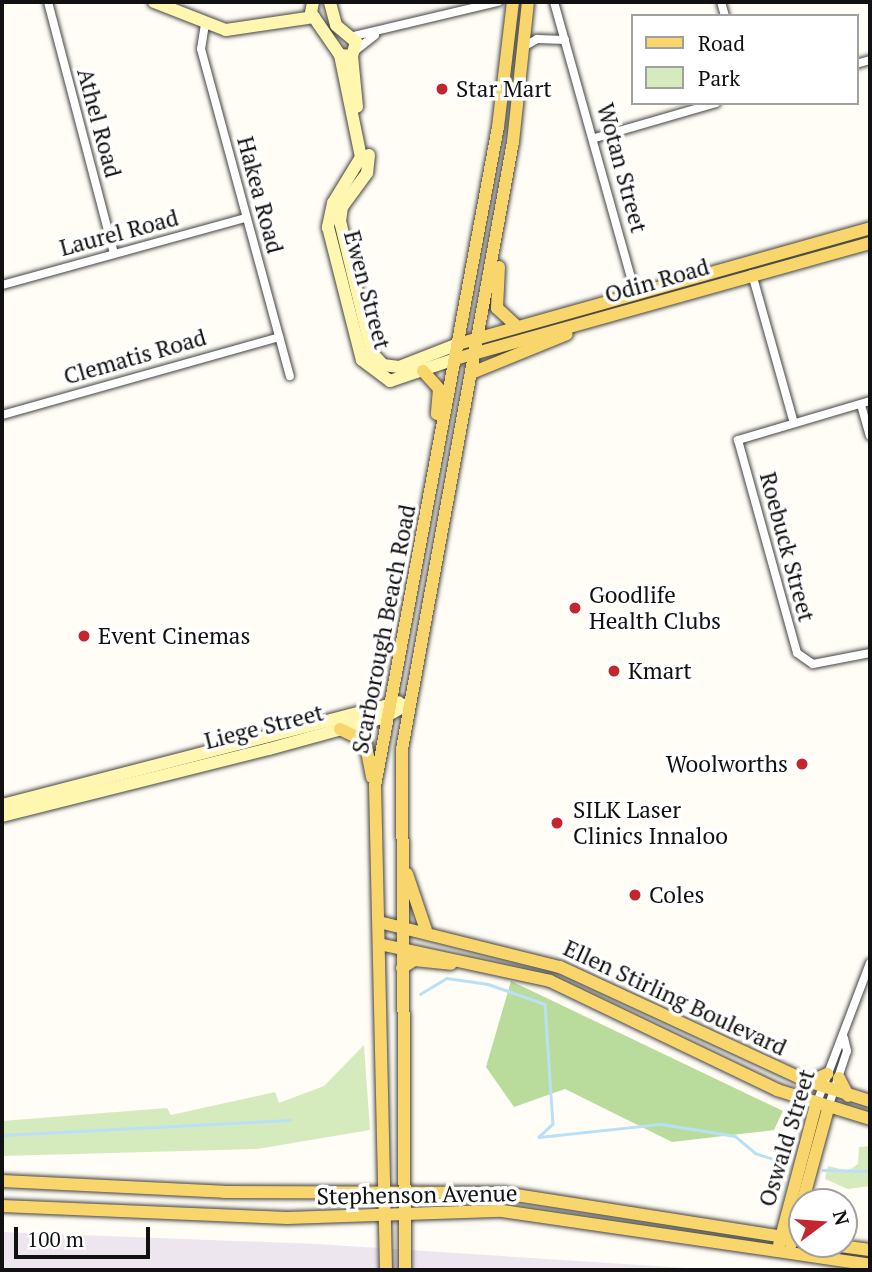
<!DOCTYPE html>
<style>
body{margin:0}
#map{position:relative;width:872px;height:1272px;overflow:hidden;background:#fffdf5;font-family:"PT Serif",serif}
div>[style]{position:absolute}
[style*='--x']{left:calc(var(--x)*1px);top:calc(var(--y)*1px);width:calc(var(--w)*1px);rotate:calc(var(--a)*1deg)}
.industrial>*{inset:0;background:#eee6ef}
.green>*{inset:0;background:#d5ebbd}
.forest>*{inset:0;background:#b9dc9c}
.stream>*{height:2.5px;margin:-1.25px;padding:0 1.25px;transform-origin:1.25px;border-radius:1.25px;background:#b9e0f7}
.roads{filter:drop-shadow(0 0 2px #444) drop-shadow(0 0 2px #444)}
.street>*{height:8px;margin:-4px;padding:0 4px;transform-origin:4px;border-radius:4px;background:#fff}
.secondary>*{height:12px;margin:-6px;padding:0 6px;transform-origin:6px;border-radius:6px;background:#fff6b0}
.primary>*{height:12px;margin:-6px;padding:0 6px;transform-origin:6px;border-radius:6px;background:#f9d66b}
.dots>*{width:19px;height:19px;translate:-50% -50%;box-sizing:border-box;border:4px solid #fff;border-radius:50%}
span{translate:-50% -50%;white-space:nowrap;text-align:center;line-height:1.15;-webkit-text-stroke:7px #fff;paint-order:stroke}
.poi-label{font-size:23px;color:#111}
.left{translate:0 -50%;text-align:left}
.right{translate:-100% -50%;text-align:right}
.street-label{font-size:23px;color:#111}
.frame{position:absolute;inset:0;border:4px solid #111;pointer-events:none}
.legend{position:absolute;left:631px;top:14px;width:228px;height:91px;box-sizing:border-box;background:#fff;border:2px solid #a0a0a0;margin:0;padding:9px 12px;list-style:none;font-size:21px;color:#111}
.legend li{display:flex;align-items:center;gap:14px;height:35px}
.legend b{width:35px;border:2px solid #a0a0a0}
.north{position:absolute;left:788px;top:1188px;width:70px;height:70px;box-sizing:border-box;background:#fff;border:2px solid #a0a0a0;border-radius:50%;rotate:74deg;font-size:19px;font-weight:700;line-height:28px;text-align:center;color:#111}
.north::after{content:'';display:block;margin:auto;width:24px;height:32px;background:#c4262e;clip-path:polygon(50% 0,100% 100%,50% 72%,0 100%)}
.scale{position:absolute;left:14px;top:1227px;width:136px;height:32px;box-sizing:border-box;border:4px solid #111;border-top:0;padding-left:9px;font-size:21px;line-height:24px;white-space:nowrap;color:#111;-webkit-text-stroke:5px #fff;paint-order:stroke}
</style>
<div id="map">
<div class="industrial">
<i style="clip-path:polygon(2px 1232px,317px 1244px,717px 1270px,2px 1270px)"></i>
</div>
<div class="green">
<i style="clip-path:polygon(364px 1045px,370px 1130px,257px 1149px,2px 1156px,2px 1121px,167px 1108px,171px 1115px,275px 1092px,279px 1103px,324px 1086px)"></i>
<i style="clip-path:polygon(870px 1146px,870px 1186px,848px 1189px,825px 1179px,828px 1166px,848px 1171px,858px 1164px,859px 1147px)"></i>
</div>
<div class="forest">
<i style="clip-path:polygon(511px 981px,783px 1111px,774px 1130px,672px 1142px,565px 1089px,514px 1107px,486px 1067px)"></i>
</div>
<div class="stream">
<i style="--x:420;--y:994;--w:31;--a:-31"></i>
<i style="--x:447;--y:978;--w:41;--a:8.3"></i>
<i style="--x:488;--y:984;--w:60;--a:19.3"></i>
<i style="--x:545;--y:1004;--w:120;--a:86.2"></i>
<i style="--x:553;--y:1124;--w:19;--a:137"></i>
<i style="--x:539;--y:1137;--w:123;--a:-6.1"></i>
<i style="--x:661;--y:1124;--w:75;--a:9.2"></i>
<i style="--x:735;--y:1136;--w:26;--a:40"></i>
<i style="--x:755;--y:1153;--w:29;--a:18"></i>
<i style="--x:2;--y:1135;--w:288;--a:-3"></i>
<i style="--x:823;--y:1170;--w:47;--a:1.2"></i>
</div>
<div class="roads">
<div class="street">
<i style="--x:48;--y:2;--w:260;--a:75.3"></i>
<i style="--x:554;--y:2;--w:305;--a:74.4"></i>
<i style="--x:721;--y:2;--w:15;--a:74"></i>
<i style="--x:205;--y:24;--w:25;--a:99"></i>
<i style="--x:201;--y:49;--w:339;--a:74.8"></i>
<i style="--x:354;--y:36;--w:148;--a:-13.3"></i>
<i style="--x:525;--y:46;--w:14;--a:-30"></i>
<i style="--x:537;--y:39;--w:28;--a:2"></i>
<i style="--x:356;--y:50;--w:24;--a:-38"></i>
<i style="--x:856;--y:64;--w:15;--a:-16"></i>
<i style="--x:595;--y:138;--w:126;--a:-16.1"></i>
<i style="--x:752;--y:274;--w:152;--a:74.3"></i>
<i style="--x:2;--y:285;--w:253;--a:-15.4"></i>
<i style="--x:870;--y:401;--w:138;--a:163.5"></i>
<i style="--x:738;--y:440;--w:221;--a:74.5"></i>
<i style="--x:797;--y:653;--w:19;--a:35"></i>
<i style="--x:813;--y:664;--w:58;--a:-10.9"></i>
<i style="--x:861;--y:405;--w:32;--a:74"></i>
<i style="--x:2;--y:415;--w:288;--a:-15.7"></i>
<i style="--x:816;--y:1105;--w:152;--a:-69.2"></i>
<i style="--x:828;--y:1108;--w:60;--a:-71.6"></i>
<i style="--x:847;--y:1051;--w:13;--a:-103"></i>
</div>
<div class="secondary">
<i style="--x:154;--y:2;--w:77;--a:21.3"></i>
<i style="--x:226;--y:30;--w:89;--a:-8.4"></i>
<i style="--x:313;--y:2;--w:11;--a:100"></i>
<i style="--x:311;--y:13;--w:51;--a:55.4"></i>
<i style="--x:340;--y:55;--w:12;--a:5"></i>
<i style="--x:352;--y:56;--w:15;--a:-74"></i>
<i style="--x:356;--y:42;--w:26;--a:-140"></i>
<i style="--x:336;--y:25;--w:24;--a:-105"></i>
<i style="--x:340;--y:55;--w:104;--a:78.4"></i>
<i style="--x:361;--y:157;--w:54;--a:121.3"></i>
<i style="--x:333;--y:203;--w:25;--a:102"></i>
<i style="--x:328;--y:227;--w:137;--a:75.7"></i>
<i style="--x:362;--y:360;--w:35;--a:37"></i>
<i style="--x:390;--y:381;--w:69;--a:-18.7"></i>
<i style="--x:352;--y:56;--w:51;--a:84.4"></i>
<i style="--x:369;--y:155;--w:18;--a:96"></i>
<i style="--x:367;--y:173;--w:42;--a:126.3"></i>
<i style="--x:342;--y:207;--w:14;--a:98"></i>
<i style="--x:340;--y:221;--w:136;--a:76.4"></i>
<i style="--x:372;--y:353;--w:16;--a:47"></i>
<i style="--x:383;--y:365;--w:16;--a:7"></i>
<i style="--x:399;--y:367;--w:63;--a:-21.3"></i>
<i style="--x:2;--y:805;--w:410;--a:-14.5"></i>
<i style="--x:2;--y:816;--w:275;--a:-14.1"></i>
<i style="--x:269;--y:749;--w:120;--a:-15.4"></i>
<i style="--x:385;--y:717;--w:28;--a:-30"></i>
</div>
<div class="primary">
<i style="--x:499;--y:267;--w:41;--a:92.8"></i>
<i style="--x:497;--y:308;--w:26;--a:43"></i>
<i style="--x:458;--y:344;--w:428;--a:-15.7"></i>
<i style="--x:455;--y:359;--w:431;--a:-15.6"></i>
<i style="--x:423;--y:371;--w:24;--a:48"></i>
<i style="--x:439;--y:389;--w:25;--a:95"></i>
<i style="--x:474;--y:372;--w:100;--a:-22.2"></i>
<i style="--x:340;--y:729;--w:28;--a:26"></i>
<i style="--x:365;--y:741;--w:37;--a:79"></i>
<i style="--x:407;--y:874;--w:59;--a:71.3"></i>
<i style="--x:379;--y:922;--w:187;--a:14"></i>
<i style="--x:560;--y:967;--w:269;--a:24.8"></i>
<i style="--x:804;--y:1080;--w:69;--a:17.7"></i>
<i style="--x:379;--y:944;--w:175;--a:12.2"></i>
<i style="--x:550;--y:981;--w:252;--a:25.6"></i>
<i style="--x:777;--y:1090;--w:97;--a:17.3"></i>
<i style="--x:402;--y:968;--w:14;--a:-34"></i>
<i style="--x:414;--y:960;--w:37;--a:6"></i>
<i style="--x:839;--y:1078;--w:20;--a:63"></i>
<i style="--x:809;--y:1082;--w:20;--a:-24"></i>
<i style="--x:2;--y:1181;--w:222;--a:2.8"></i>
<i style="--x:224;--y:1192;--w:279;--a:0.2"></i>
<i style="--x:503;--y:1193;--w:303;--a:8.9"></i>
<i style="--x:2;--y:1206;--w:285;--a:2.4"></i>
<i style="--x:287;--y:1218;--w:215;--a:-1.9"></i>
<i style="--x:502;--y:1211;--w:372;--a:8.3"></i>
<i style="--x:791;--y:1244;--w:140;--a:-74.7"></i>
<i style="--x:826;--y:1244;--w:44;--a:7.8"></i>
<i style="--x:779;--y:1245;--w:145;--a:-75.2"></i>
<i style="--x:386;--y:1270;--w:484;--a:-91.3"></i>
<i style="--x:375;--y:786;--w:670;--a:-79.43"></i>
<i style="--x:498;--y:127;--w:126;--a:-83.2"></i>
<i style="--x:405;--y:1270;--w:521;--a:-90.33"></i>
<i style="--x:402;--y:749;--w:617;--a:-79.64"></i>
<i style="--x:513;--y:142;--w:141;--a:-83.9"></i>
</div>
</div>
<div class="dots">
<i style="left:442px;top:89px;background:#c4262e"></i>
<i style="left:575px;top:608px;background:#c4262e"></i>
<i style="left:84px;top:636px;background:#c4262e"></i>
<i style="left:614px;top:671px;background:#c4262e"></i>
<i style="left:802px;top:764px;background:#c4262e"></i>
<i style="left:557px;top:823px;background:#c4262e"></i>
<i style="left:635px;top:895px;background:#c4262e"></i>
</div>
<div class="poi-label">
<span class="left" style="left:456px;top:89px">Star Mart</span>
<span class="left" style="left:589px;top:608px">Goodlife<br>Health Clubs</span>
<span class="left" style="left:98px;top:636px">Event Cinemas</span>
<span class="left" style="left:628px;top:671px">Kmart</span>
<span class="right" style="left:788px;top:764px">Woolworths</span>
<span class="left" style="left:573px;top:823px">SILK Laser<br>Clinics Innaloo</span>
<span class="left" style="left:649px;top:895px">Coles</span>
</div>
<div class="street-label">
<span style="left:99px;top:123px;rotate:75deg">Athel Road</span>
<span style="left:622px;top:168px;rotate:75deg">Wotan Street</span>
<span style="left:260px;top:195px;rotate:75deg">Hakea Road</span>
<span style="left:119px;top:233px;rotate:-15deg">Laurel Road</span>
<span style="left:657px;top:281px;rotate:-16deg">Odin Road</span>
<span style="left:367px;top:290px;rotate:75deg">Ewen Street</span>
<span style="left:135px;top:357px;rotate:-16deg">Clematis Road</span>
<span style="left:787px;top:547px;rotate:75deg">Roebuck Street</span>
<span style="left:384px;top:629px;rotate:-79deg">Scarborough Beach Road</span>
<span style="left:264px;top:727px;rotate:-14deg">Liege Street</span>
<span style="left:675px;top:998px;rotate:25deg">Ellen Stirling Boulevard</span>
<span style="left:787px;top:1138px;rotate:-73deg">Oswald Street</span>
<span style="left:417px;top:1195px;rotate:-1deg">Stephenson Avenue</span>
</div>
<div class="frame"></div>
<ul class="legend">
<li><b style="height:9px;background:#f9d66b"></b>Road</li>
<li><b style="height:19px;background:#d5ebbd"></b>Park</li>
</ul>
<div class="north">N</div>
<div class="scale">100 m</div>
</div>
